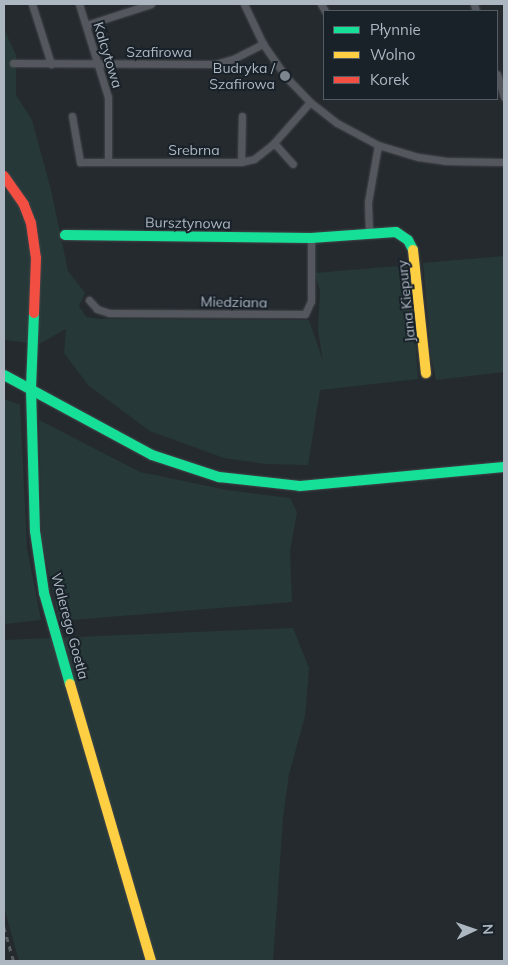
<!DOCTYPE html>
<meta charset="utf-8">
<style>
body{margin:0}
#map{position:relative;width:508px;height:965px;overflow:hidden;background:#252a2f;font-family:Mulish,sans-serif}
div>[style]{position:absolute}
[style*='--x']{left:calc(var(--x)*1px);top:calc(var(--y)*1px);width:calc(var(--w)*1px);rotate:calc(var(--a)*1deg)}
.green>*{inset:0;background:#263938}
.roads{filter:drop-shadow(0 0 1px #42464a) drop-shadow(0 0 1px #42464a)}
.street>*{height:7px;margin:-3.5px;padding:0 3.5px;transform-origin:3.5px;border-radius:3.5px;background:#54585e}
.fast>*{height:10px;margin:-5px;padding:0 5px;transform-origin:5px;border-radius:5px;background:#16e098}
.slow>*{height:10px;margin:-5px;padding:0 5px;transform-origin:5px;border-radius:5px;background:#ffcf43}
.jam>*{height:10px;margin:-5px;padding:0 5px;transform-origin:5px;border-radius:5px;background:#f24e42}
.rail>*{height:2.5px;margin-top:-1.25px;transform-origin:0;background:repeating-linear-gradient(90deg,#575d61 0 5px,transparent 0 10px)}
.dots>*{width:14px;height:14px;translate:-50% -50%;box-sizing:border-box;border:2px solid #192129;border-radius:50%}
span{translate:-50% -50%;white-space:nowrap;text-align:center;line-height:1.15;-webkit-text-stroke:4px #192129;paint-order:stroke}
.street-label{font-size:14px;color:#adb7c2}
.poi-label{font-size:14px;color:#adb7c2}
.right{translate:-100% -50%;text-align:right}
.frame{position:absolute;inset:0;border:5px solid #adb7c2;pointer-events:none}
.legend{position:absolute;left:323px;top:10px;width:175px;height:90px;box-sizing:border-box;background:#192129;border:1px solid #545d66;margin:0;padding:6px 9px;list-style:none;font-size:15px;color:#adb7c2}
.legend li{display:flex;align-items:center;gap:10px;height:25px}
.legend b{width:25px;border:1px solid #545d66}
.north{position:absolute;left:448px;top:905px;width:50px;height:50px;-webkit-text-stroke:4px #192129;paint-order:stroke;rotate:87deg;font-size:14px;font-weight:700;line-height:20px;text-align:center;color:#adb7c2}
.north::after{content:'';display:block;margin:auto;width:18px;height:22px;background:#adb7c2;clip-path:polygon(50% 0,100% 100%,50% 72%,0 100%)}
</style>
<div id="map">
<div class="green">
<i style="clip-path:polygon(4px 29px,16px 55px,16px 95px,32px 120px,51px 190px,68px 271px,85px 293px,79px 306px,86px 317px,100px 319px,309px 320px,323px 361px,318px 330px,320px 291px,315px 273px,410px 265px,418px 379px,320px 390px,308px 465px,266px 464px,224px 458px,150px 431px,89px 386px,64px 353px,66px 329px,39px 344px,4px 340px)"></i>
<i style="clip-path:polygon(504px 256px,504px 372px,436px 380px,431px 356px,423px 263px)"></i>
<i style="clip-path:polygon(4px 399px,20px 405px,27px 548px,41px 620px,4px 624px)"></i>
<i style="clip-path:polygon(39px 420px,140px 472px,227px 490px,290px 498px,297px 512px,290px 551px,292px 602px,59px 621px,42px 541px)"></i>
<i style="clip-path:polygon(293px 628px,309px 668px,305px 716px,289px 774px,283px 817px,273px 961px,19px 961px,4px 907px,4px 640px)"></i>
</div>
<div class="roads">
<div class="street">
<i style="--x:32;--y:4;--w:63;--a:72.4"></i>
<i style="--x:79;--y:4;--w:97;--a:72.7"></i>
<i style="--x:108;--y:97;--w:65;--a:90"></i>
<i style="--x:108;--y:162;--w:133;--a:0"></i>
<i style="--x:241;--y:162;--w:13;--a:-13"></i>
<i style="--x:254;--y:159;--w:23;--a:-38"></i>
<i style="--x:272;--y:145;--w:57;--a:-48.5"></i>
<i style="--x:244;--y:4;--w:44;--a:64.6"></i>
<i style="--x:263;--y:44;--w:39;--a:55"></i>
<i style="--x:285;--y:76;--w:36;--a:46"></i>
<i style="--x:310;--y:102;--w:34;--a:38"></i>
<i style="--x:337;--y:123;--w:47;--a:28.2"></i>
<i style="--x:378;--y:145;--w:42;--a:16.7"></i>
<i style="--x:418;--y:157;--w:27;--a:8"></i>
<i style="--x:445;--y:161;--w:59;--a:1"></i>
<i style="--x:321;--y:4;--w:8;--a:60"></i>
<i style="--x:474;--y:4;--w:7;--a:74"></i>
<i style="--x:86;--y:25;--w:68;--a:-17.9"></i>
<i style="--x:13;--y:63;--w:202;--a:0.3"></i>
<i style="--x:215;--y:64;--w:19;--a:-16"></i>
<i style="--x:233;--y:59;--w:34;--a:-27"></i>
<i style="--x:497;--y:74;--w:24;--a:73"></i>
<i style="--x:72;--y:116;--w:47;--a:80.1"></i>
<i style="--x:80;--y:162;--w:28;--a:0"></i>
<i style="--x:274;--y:143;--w:28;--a:48"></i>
<i style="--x:241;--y:162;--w:46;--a:-88.8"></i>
<i style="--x:369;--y:232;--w:30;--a:-92"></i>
<i style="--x:368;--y:202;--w:58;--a:-80"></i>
<i style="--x:89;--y:300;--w:12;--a:48"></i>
<i style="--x:97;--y:309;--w:13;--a:18"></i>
<i style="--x:109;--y:313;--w:196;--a:0.3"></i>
<i style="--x:305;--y:314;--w:14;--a:-65"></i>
<i style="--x:311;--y:301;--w:63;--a:-90"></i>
</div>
<div class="fast">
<i style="--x:65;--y:235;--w:246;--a:0.7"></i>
<i style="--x:311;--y:238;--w:85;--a:-4"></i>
<i style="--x:396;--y:232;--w:14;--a:34"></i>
<i style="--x:408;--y:240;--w:11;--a:63"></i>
<i style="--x:34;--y:313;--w:76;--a:92.3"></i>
<i style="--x:31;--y:389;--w:142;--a:88.4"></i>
<i style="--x:35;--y:531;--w:63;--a:81.7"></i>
<i style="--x:44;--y:593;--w:95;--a:74.1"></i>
<i style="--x:4;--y:375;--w:168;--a:28.4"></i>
<i style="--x:152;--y:455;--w:71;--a:18.2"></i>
<i style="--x:219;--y:477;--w:81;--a:6.3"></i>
<i style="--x:300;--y:486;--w:205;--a:-5.3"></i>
</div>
<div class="slow">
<i style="--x:413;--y:250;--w:124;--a:84"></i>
<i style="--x:70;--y:684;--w:289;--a:73.7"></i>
</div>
<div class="jam">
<i style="--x:4;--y:176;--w:35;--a:55"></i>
<i style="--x:24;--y:205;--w:19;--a:69"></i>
<i style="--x:31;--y:223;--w:35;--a:82"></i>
<i style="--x:36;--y:258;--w:55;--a:92.1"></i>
</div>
</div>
<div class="rail">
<i style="--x:4;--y:927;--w:35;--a:74"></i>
</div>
<div class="dots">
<i style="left:285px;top:76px;background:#7d868f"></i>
</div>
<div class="street-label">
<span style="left:159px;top:52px">Szafirowa</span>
<span style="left:108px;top:55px;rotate:73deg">Kalcytowa</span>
<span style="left:194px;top:150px">Srebrna</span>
<span style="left:188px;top:223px;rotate:1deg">Bursztynowa</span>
<span style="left:406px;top:301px;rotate:-96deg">Jana Kiepury</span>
<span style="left:234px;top:302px;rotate:1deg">Miedziana</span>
<span style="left:70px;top:626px;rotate:75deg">Walerego Goetla</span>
</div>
<div class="poi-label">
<span class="right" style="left:275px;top:76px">Budryka /<br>Szafirowa</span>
</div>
<div class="frame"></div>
<ul class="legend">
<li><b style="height:6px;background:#16e098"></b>Płynnie</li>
<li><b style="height:6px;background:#ffcf43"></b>Wolno</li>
<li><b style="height:6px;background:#f24e42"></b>Korek</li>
</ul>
<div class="north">N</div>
</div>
